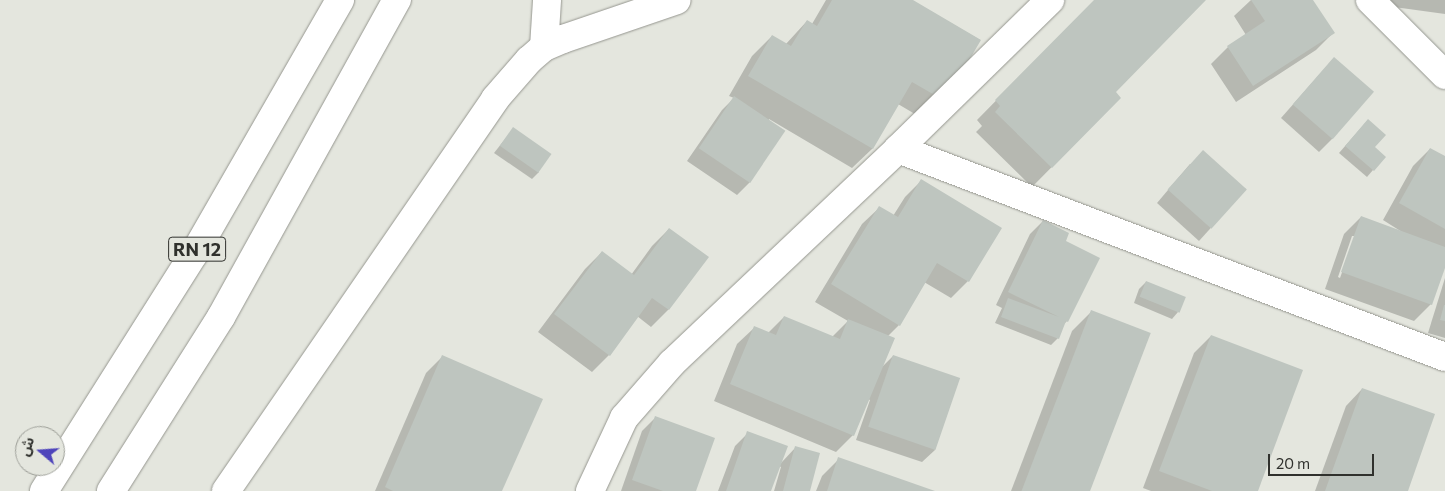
<!DOCTYPE html>
<meta charset="utf-8">
<style>
body{margin:0}
#map{position:relative;width:1445px;height:491px;overflow:hidden;background:#e4e6de;font-family:Commissioner,"Noto Sans Arabic",sans-serif}
div>[style]{position:absolute}
[style*='--x']{left:calc(var(--x)*1px);top:calc(var(--y)*1px);width:calc(var(--w)*1px);rotate:calc(var(--a)*1deg)}
.shadow>*{inset:0;background:#0003}
.building>*{inset:0;background:#bec5bf;transform-origin:0 0}
.roads{filter:drop-shadow(0 0 1px #95968f) drop-shadow(0 0 1px #95968f)}
.minor>*{height:28px;margin:-14px;padding:0 14px;transform-origin:14px;border-radius:14px;background:#fff}
.trunk>*{height:28px;margin:-14px;padding:0 14px;transform-origin:14px;border-radius:14px;background:#fff}
span{translate:-50% -50%;white-space:nowrap;text-align:center;line-height:1.15;-webkit-text-stroke:4px #e4e6de;paint-order:stroke}
.shield-label span{padding:1px 4px;background:#e4e6de;border:1px solid;border-radius:4px;-webkit-text-stroke-width:0}
.shield-label{font-size:18px;color:#30312d;font-weight:700}
.north{position:absolute;left:15px;top:426px;width:50px;height:50px;box-sizing:border-box;background:#e4e6de;border:1px solid #9c9e97;border-radius:50%;rotate:288deg;font-size:14px;font-weight:700;line-height:20px;text-align:center;color:#30312d}
.north::after{content:'';display:block;margin:auto;width:18px;height:22px;background:#4e44bb;clip-path:polygon(50% 0,100% 100%,50% 72%,0 100%)}
.scale{position:absolute;left:1268px;top:454px;width:106px;height:22px;box-sizing:border-box;border:2px solid #30312d;border-top:0;padding-left:6px;font-size:15px;line-height:18px;white-space:nowrap;color:#30312d;-webkit-text-stroke:4px #e4e6de;paint-order:stroke}
</style>
<div id="map">
<div class="shadow">
<i style="clip-path:polygon(826px 0,911px 0,980px 40px,925px 120px,898px 104px,872px 149px,852px 168px,769px 119px,750px 182px,737px 195px,687px 161px,722px 110px,734px 98px,729px 96px,752px 56px,772px 36px,785px 45px,807px 21px,812px 24px)"></i>
<i style="clip-path:polygon(1095px 0,1204px 0,1114px 92px,1120px 98px,1032px 187px,976px 132px,982px 126px,977px 120px)"></i>
<i style="clip-path:polygon(1251px 0,1311px 0,1333px 33px,1316px 50px,1236px 102px,1211px 64px,1228px 47px,1246px 35px,1234px 16px)"></i>
<i style="clip-path:polygon(1366px 0,1445px 0,1445px 14px,1365px 3px)"></i>
<i style="clip-path:polygon(1334px 58px,1332px 139px,1319px 152px,1281px 118px)"></i>
<i style="clip-path:polygon(1368px 120px,1373px 147px,1373px 170px,1367px 177px,1339px 153px)"></i>
<i style="clip-path:polygon(513px 129px,539px 172px,532px 179px,494px 153px)"></i>
<i style="clip-path:polygon(evenodd,1430px 149px,1445px 158px,1445px 265px,1431px 304px,1414px 321px,1325px 289px,1344px 234px,1361px 217px,1402px 232px,1383px 220px,1413px 166px,1430px 149px,1352px 236px,1355px 236px,1340px 278px,1338px 277px,1352px 236px)"></i>
<i style="clip-path:polygon(1190px 164px,1246px 189px,1199px 241px,1157px 203px)"></i>
<i style="clip-path:polygon(922px 180px,968px 281px,951px 298px,924px 282px,899px 325px,887px 337px,881px 368px,893px 356px,935px 450px,922px 462px,856px 440px,870px 400px,868px 399px,853px 435px,836px 452px,714px 401px,737px 344px,754px 328px,768px 333px,784px 317px,832px 337px,848px 321px,815px 302px,862px 224px,879px 208px,893px 216px,905px 197px)"></i>
<i style="clip-path:polygon(1043px 221px,1064px 242px,1067px 321px,1062px 326px,1058px 338px,1051px 345px,995px 323px,1002px 308px,996px 305px,1030px 234px)"></i>
<i style="clip-path:polygon(669px 229px,707px 257px,668px 310px,651px 327px,637px 316px,609px 355px,592px 372px,538px 332px,585px 269px,602px 252px,631px 275px,652px 246px)"></i>
<i style="clip-path:polygon(1445px 278px,1445px 338px,1428px 333px)"></i>
<i style="clip-path:polygon(1146px 282px,1178px 312px,1172px 319px,1134px 303px,1139px 289px)"></i>
<i style="clip-path:polygon(1091px 312px,1089px 491px,1011px 491px,1072px 331px)"></i>
<i style="clip-path:polygon(1211px 336px,1257px 491px,1151px 491px,1143px 488px,1194px 353px)"></i>
<i style="clip-path:polygon(443px 356px,501px 491px,375px 491px,426px 373px)"></i>
<i style="clip-path:polygon(1362px 389px,1407px 491px,1315px 491px,1346px 406px)"></i>
<i style="clip-path:polygon(655px 418px,694px 491px,621px 491px,642px 431px)"></i>
<i style="clip-path:polygon(748px 433px,781px 463px,796px 447px,809px 491px,774px 491px,781px 467px,779px 466px,770px 491px,718px 491px,735px 446px)"></i>
<i style="clip-path:polygon(839px 459px,932px 491px,816px 491px,822px 476px)"></i>
</div>
<div class="building">
<i style="clip-path:polygon(832px 0,913px 0,981px 40px,945px 101px,912px 82px,873px 149px,748px 76px,772px 35px,791px 46px,807px 20px,817px 26px)"></i>
<i style="clip-path:polygon(1094px 0,1206px 0,1116px 92px,1121px 98px,1052px 168px,995px 112px,1000px 106px,995px 100px)"></i>
<i style="clip-path:polygon(1251px 0,1313px 0,1335px 33px,1253px 86px,1227px 46px,1265px 21px)"></i>
<i style="left:1334px;top:57px;width:53px;height:63px;rotate:41deg"></i>
<i style="left:734px;top:96px;width:62px;height:63px;rotate:34deg"></i>
<i style="clip-path:polygon(1368px 119px,1386px 135px,1375px 147px,1386px 157px,1374px 171px,1345px 146px)"></i>
<i style="left:513px;top:127px;width:47px;height:23px;rotate:35deg"></i>
<i style="clip-path:polygon(1430px 148px,1445px 156px,1445px 229px,1399px 203px)"></i>
<i style="left:1203px;top:150px;width:59px;height:53px;rotate:42deg"></i>
<i style="clip-path:polygon(921px 179px,1002px 228px,969px 282px,937px 263px,900px 326px,831px 284px,879px 206px,898px 217px)"></i>
<i style="clip-path:polygon(1361px 216px,1445px 247px,1445px 268px,1432px 305px,1341px 272px)"></i>
<i style="clip-path:polygon(1043px 220px,1069px 233px,1066px 241px,1100px 258px,1068px 322px,1066px 321px,1059px 339px,1001px 317px,1008px 298px,1059px 317px,1008px 292px)"></i>
<i style="clip-path:polygon(669px 228px,709px 257px,669px 310px,652px 298px,610px 356px,554px 314px,602px 251px,634px 275px)"></i>
<i style="left:1146px;top:281px;width:43px;height:17px;rotate:22deg"></i>
<i style="clip-path:polygon(1444px 305px,1445px 305px,1445px 321px,1440px 320px)"></i>
<i style="left:1091px;top:310px;width:64px;height:194px;rotate:21deg"></i>
<i style="clip-path:polygon(784px 316px,840px 339px,848px 319px,895px 338px,854px 436px,730px 384px,754px 326px,776px 335px)"></i>
<i style="clip-path:polygon(1211px 335px,1303px 370px,1258px 491px,1212px 491px,1159px 471px)"></i>
<i style="clip-path:polygon(442px 355px,543px 399px,502px 491px,393px 491px,385px 487px)"></i>
<i style="left:893px;top:355px;width:71px;height:76px;rotate:19deg"></i>
<i style="clip-path:polygon(1362px 388px,1435px 414px,1408px 491px,1325px 491px)"></i>
<i style="clip-path:polygon(655px 416px,715px 438px,696px 491px,663px 491px,632px 480px)"></i>
<i style="clip-path:polygon(747px 431px,788px 446px,771px 491px,726px 491px)"></i>
<i style="clip-path:polygon(795px 446px,820px 453px,810px 491px,783px 491px)"></i>
<i style="clip-path:polygon(838px 457px,935px 491px,827px 491px)"></i>
</div>
<div class="roads">
<div class="minor">
<i style="--x:1370;--y:0;--w:106;--a:45"></i>
<i style="--x:898;--y:149;--w:585;--a:20.82"></i>
<i style="--x:226;--y:491;--w:475;--a:-55.5"></i>
<i style="--x:495;--y:99;--w:52;--a:-48.9"></i>
<i style="--x:529;--y:60;--w:20;--a:-41"></i>
<i style="--x:544;--y:47;--w:21;--a:-23"></i>
<i style="--x:563;--y:39;--w:120;--a:-18.9"></i>
<i style="--x:590;--y:491;--w:81;--a:-65"></i>
<i style="--x:624;--y:418;--w:73;--a:-48.9"></i>
<i style="--x:672;--y:363;--w:311;--a:-43.4"></i>
<i style="--x:898;--y:149;--w:213;--a:-44.4"></i>
</div>
<div class="trunk">
<i style="--x:544;--y:47;--w:47;--a:-86.3"></i>
<i style="--x:44;--y:491;--w:280;--a:-57.7"></i>
<i style="--x:194;--y:254;--w:293;--a:-60.1"></i>
<i style="--x:111;--y:491;--w:206;--a:-57.7"></i>
<i style="--x:221;--y:317;--w:363;--a:-61"></i>
</div>
</div>
<div class="shield-label">
<span style="left:197px;top:249px">RN 12</span>
</div>
<div class="north">ش</div>
<div class="scale">20 m</div>
</div>
